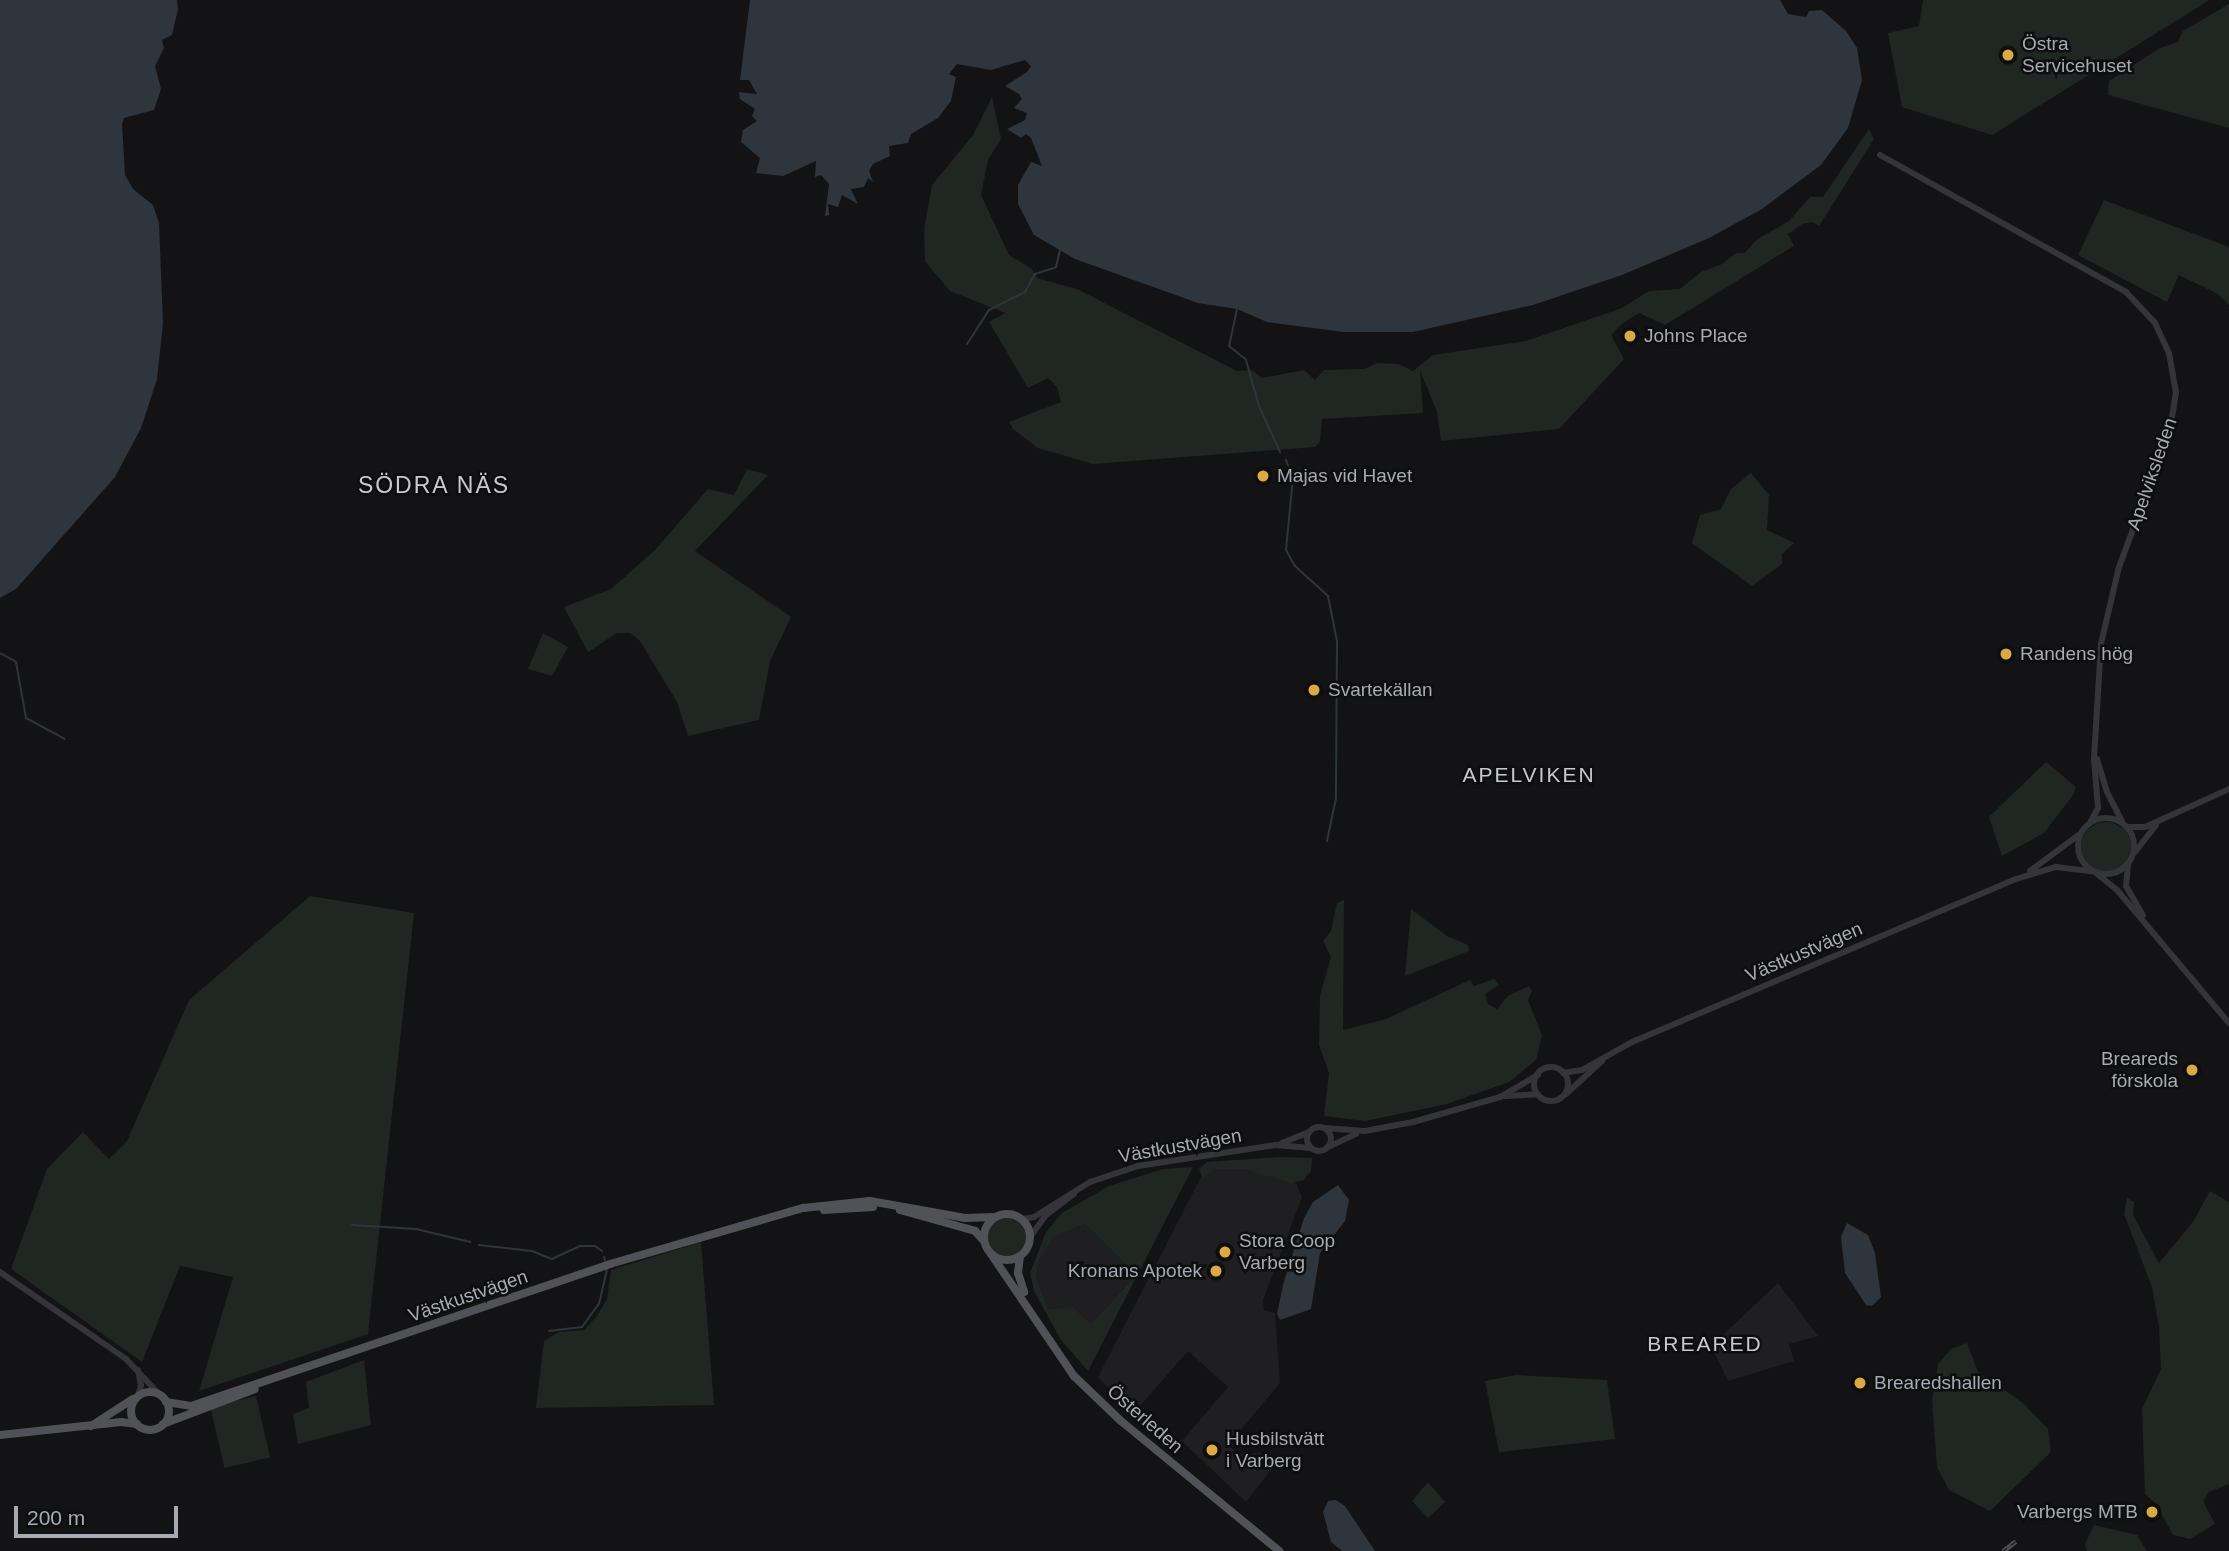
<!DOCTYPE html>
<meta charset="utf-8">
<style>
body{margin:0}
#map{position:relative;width:2229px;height:1551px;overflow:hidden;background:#131315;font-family:Arial,sans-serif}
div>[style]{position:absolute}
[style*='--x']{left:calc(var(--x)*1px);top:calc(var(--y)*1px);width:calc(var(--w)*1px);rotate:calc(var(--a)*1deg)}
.built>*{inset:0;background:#1f1f21}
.green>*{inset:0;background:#202621;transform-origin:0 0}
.round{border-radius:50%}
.water>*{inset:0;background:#2e353c}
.stream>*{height:2px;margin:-1px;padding:0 1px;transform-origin:1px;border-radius:1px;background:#2e353c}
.minor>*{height:6px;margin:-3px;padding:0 3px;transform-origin:3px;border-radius:3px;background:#353539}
.minor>.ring{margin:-3px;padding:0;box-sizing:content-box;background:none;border:6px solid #353539;border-radius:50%}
.major>*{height:8px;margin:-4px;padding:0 4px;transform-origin:4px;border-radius:4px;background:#515258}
.major>.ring{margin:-4px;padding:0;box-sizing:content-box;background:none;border:8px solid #515258;border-radius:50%}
.rail>*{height:4.5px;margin-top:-2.25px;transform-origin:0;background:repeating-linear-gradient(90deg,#0e0e0f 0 5px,#4e4f54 0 10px);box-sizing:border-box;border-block:2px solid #4e4f54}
.dots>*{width:19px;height:19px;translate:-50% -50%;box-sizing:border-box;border:4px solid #0e0e0f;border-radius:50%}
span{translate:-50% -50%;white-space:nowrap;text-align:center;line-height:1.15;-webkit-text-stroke:5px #0e0e0f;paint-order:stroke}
.poi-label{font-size:19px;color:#a6aab3}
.left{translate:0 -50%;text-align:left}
.right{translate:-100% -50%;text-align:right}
.street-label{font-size:19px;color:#a6aab3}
.neighbourhood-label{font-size:21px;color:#c7c9d0;letter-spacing:2px}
.quarter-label{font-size:23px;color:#c7c9d0;letter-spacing:2px}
.scale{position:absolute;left:14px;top:1506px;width:164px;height:32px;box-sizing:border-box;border:4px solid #a6aab3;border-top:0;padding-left:9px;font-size:21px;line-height:24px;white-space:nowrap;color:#a6aab3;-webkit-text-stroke:5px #0e0e0f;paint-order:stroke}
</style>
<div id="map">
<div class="built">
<i style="clip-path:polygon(1215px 1169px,1243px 1169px,1296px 1183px,1302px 1197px,1263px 1300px,1264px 1310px,1275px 1313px,1280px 1383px,1228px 1445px,1239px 1454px,1261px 1453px,1278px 1461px,1246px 1502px,1182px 1441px,1228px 1387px,1188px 1351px,1133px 1414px,1098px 1377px,1202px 1175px)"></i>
<i style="clip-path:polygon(1085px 1224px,1136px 1275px,1091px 1324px,1073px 1307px,1048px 1309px,1036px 1276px,1039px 1260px,1054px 1237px)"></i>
<i style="clip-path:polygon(1778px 1283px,1818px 1336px,1789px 1344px,1794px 1361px,1728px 1381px,1711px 1346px)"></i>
</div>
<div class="green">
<i style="clip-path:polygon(1923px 0,2208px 0,2208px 1px,1992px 135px,1902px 107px,1888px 33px,1919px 26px)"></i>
<i style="clip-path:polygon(2229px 4px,2229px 128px,2108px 95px,2109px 81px,2160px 48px,2178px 42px,2183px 31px)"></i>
<i style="clip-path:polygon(992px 97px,1001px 139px,988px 160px,981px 195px,1009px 255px,1032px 269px,1037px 278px,1077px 289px,1237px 371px,1252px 370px,1262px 378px,1304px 370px,1315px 380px,1324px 370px,1364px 369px,1377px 363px,1398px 364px,1413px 371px,1433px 355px,1526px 341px,1622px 308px,1649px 291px,1680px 289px,1701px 272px,1722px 264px,1736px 253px,1745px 253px,1756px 240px,1789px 221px,1810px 197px,1823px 197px,1869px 129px,1874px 139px,1819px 226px,1813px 222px,1802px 224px,1788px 234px,1794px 246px,1665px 325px,1639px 313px,1623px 323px,1611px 335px,1624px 359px,1559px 429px,1441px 441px,1437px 412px,1420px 370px,1423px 413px,1322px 419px,1320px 442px,1315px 447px,1093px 464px,1038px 448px,1013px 429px,1009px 422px,1061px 402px,1057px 387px,1048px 378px,1028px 388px,989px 322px,1005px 313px,950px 291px,925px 261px,924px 229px,932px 185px,973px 135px)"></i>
<i style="clip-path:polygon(2104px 200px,2229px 247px,2229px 305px,2218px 294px,2179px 275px,2167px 302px,2078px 255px)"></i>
<i style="clip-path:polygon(747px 469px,768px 475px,695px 551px,791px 617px,770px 661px,759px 720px,688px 736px,677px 702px,640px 641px,630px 633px,617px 633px,588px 652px,564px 607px,611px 589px,655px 550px,708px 489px,734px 495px)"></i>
<i style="clip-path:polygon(1751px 473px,1769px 495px,1767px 530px,1794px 543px,1782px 554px,1782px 564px,1752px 586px,1692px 543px,1700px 515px,1721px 509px,1731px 489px)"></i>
<i style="clip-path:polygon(543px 633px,568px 647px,552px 676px,528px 669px)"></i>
<i style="clip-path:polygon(2046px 762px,2076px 787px,2073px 795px,2044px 833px,2002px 856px,1989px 817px)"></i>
<i class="round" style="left:2081px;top:822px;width:50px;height:50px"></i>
<i style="clip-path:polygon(310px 896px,414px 913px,368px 1334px,199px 1391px,233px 1277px,180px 1266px,142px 1362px,11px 1269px,47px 1169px,83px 1132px,109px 1159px,127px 1141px,189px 1000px)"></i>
<i style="clip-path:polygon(1344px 900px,1343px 1030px,1386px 1019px,1470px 980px,1474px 986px,1494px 979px,1499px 985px,1485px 994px,1488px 1004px,1497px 1009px,1508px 996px,1529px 986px,1532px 991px,1528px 1000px,1542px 1035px,1536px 1060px,1509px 1082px,1447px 1104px,1365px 1121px,1324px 1116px,1329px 1073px,1319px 1045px,1320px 995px,1331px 957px,1323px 941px,1331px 931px,1337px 903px)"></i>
<i style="clip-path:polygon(1411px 909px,1447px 936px,1468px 945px,1469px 951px,1405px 976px)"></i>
<i style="clip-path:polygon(1281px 1157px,1312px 1158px,1311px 1171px,1304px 1180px,1292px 1183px,1243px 1169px,1215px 1169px,1203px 1178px,1199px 1169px,1207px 1162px)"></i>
<i style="clip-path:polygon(evenodd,1193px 1167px,1088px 1371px,1061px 1340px,1034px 1291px,1030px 1273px,1046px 1232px,1062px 1213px,1109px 1186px,1163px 1169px,1193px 1167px,1085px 1224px,1136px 1275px,1091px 1324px,1073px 1307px,1048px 1309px,1036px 1276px,1039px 1260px,1054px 1237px,1085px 1224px)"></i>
<i style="clip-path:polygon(2210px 1191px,2229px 1202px,2229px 1484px,2209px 1492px,2203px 1501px,2215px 1524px,2190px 1539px,2173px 1535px,2156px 1504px,2145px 1494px,2142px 1409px,2161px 1369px,2159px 1327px,2152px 1287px,2124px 1214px,2127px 1198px,2134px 1202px,2133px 1215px,2159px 1263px,2193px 1222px)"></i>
<i class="round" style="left:987px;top:1217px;width:40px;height:40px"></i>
<i style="clip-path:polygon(701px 1242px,714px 1405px,536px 1408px,544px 1341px,559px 1332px,584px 1330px,597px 1316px,607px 1299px,611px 1270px)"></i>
<i style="clip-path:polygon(1967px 1343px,1978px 1372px,2023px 1403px,2048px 1429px,2051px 1452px,1990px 1511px,1949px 1490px,1937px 1467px,1932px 1400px,1938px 1364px,1951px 1349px)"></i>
<i style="clip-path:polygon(364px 1360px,371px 1425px,298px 1444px,293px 1414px,309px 1408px,306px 1382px)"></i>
<i style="clip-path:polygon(1516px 1375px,1607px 1380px,1615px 1439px,1499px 1452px,1485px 1381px)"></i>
<i style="left:256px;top:1396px;width:63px;height:47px;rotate:77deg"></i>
<i style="clip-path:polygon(1428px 1482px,1445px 1502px,1428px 1518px,1412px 1501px)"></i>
<i style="clip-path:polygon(2094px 1525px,2137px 1535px,2147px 1551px,2087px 1551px,2085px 1544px)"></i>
</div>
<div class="water">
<i style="clip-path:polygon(0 0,177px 0,178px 9px,172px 35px,162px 40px,164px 48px,155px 66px,161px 89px,154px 110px,124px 118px,122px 124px,125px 175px,133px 189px,153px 205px,159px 223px,163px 323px,157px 379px,141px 428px,115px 477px,16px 589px,0 598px)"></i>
<i style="clip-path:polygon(750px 0,1780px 0,1788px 14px,1806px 17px,1809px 11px,1822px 10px,1846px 31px,1857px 48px,1862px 80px,1848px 128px,1821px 165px,1762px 209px,1709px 238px,1622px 275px,1533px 305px,1413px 332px,1344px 332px,1267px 322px,1237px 309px,1198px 303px,1075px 259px,1034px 235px,1018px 204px,1018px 185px,1031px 162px,1042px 166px,1031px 138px,1026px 134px,1021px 138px,1007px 129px,1025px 120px,1027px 113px,1014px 108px,1022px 99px,1019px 94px,1005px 86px,1027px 72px,1031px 66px,1025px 60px,991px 70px,957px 64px,949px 74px,956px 77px,951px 101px,938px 118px,911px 134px,908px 143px,889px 146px,890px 156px,873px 164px,869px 171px,873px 182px,868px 178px,864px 187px,851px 189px,858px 204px,842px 195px,838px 207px,828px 204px,829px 213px,829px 215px,825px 216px,829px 184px,821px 175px,815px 177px,816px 161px,783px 176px,756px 173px,760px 158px,741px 142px,743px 130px,757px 121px,752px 116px,755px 109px,740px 99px,739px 92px,757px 94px,749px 80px,740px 80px)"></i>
<i style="clip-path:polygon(1338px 1185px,1349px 1200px,1345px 1221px,1320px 1253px,1311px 1309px,1280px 1320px,1277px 1314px,1283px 1285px,1304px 1218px,1313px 1202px)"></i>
<i style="clip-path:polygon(1847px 1223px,1868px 1235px,1875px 1253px,1881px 1297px,1872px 1306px,1866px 1305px,1845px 1273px,1841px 1237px)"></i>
<i style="clip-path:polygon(1336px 1500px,1345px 1506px,1375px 1551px,1342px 1551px,1331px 1542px,1323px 1512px,1328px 1501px)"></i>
</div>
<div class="stream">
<i style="--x:1237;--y:309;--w:38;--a:102"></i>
<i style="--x:1229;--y:346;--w:22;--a:39"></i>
<i style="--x:1246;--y:360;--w:48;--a:74.2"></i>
<i style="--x:1259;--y:406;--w:51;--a:65.5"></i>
<i style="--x:967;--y:344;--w:40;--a:-57.1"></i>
<i style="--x:989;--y:310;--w:40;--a:-26.6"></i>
<i style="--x:1025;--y:292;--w:21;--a:-61"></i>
<i style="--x:1035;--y:274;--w:22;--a:-18"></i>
<i style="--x:1056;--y:267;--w:17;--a:-77"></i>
<i style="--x:1286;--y:460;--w:19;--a:69"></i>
<i style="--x:1293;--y:478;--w:72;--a:95.6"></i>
<i style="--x:1286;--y:550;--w:18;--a:61"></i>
<i style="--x:1295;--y:566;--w:45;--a:42.3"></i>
<i style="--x:1328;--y:596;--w:46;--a:78.7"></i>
<i style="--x:1337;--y:641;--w:157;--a:90.4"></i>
<i style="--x:1336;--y:798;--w:44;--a:101.8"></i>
<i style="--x:0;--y:653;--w:18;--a:29"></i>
<i style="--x:16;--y:662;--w:57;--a:79.9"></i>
<i style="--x:26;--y:718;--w:44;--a:28.3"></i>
<i style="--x:352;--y:1225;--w:64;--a:3.6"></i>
<i style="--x:416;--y:1229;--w:56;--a:13.5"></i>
<i style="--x:479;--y:1245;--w:53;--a:6.5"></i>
<i style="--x:532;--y:1251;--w:22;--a:22"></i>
<i style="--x:552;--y:1259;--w:31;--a:-25"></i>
<i style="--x:580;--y:1246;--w:15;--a:0"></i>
<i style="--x:595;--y:1246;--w:9;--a:36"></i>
<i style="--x:604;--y:1257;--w:4;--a:76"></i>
<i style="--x:549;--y:1331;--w:33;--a:-7"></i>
<i style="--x:582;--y:1327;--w:29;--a:-54"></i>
<i style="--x:599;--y:1304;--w:35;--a:-77"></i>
</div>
<div class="minor">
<i style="--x:1880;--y:155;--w:282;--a:29.1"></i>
<i style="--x:2126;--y:292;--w:42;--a:46.9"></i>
<i style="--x:2155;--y:323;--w:33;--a:65"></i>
<i style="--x:2169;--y:353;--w:40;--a:80"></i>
<i style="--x:2176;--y:392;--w:38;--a:99"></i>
<i style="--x:2170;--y:430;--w:146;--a:110.4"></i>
<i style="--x:2119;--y:567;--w:79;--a:103.2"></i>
<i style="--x:2101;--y:644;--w:115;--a:93.5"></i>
<i style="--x:2094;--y:759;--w:49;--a:85.3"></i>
<i style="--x:2098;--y:808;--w:17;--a:118"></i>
<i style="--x:2097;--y:759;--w:34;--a:73"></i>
<i style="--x:2107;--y:792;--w:35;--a:63"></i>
<i class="ring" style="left:2078px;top:818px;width:50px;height:50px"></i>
<i style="--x:2126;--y:827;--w:19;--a:0"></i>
<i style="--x:2145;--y:827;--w:92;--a:-24.3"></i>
<i style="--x:2135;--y:852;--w:34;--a:-52"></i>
<i style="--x:2128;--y:866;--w:20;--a:96"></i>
<i style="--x:2126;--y:886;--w:34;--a:60"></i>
<i style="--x:2030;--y:871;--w:62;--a:-36.5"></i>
<i style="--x:2096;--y:873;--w:27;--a:39"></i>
<i style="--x:2117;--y:890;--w:174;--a:49.9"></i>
<i class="ring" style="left:1534px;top:1067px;width:28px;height:28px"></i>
<i style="--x:1563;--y:1073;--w:19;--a:-9"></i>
<i style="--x:1582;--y:1070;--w:57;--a:-29.2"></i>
<i style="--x:1632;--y:1042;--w:417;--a:-23"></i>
<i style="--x:2016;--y:879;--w:42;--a:-16.7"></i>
<i style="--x:2056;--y:867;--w:38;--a:7"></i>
<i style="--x:1566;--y:1094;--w:49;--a:-42.5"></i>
<i style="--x:1505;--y:1096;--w:33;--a:-3"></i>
<i class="ring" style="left:1307px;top:1127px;width:18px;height:18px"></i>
<i style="--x:1325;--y:1128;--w:40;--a:4.3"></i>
<i style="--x:1365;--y:1131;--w:49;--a:-10.6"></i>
<i style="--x:1413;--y:1122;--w:91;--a:-16"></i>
<i style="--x:1500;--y:1097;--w:44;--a:-30.1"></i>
<i style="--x:1282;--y:1143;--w:29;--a:-22"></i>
<i style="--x:1328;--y:1147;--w:31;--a:-25"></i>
<i style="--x:1022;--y:1219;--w:12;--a:-9"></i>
<i style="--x:1034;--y:1217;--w:66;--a:-32"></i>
<i style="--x:1090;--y:1182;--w:51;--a:-18.4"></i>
<i style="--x:1138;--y:1166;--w:140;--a:-8.7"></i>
<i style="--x:1276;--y:1145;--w:35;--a:5"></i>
<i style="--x:1030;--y:1237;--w:27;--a:-54"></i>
<i style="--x:1046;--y:1215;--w:35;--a:-37"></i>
<i style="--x:0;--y:1272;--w:153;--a:34.6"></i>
<i style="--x:126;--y:1359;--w:51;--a:46.6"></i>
<i style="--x:138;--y:1370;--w:15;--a:79"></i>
<i style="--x:141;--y:1385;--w:11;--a:105"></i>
</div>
<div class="major">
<i style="--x:824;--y:1210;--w:49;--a:-3.5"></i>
<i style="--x:900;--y:1210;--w:78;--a:15.6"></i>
<i style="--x:975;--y:1231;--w:13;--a:48"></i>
<i class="ring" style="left:984px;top:1214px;width:38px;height:38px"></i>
<i style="--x:991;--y:1254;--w:148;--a:55.8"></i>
<i style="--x:1074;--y:1376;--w:65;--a:43.8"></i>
<i style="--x:1121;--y:1421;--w:205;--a:39.4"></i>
<i style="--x:1020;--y:1256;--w:17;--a:97"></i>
<i style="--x:1018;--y:1273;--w:20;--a:72"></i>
<i class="ring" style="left:131px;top:1392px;width:30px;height:30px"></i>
<i style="--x:166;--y:1402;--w:25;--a:9"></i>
<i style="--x:191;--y:1406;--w:442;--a:-18.7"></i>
<i style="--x:610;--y:1264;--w:201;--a:-16.2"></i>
<i style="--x:803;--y:1208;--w:67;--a:-6"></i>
<i style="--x:870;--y:1201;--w:97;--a:10.1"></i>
<i style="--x:965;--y:1218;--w:29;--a:-2"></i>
<i style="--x:163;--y:1424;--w:98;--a:-20.8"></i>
<i style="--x:91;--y:1426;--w:50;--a:-32.7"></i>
<i style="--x:0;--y:1435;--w:122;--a:-6.1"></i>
<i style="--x:121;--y:1422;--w:16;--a:7"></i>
</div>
<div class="rail">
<i style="--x:2003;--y:1551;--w:16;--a:-38"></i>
</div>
<div class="dots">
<i style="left:2008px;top:55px;background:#dbaa45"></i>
<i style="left:1630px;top:336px;background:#dbaa45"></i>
<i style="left:1263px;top:476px;background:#dbaa45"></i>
<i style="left:2006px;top:654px;background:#dbaa45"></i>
<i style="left:1314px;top:690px;background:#dbaa45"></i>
<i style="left:2192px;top:1070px;background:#dbaa45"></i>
<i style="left:1225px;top:1252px;background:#dbaa45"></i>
<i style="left:1216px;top:1271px;background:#dbaa45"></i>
<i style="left:1860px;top:1383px;background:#dbaa45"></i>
<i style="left:1212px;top:1450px;background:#dbaa45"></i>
<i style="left:2152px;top:1512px;background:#dbaa45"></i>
</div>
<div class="poi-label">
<span class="left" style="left:2022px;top:55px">Östra<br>Servicehuset</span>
<span class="left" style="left:1644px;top:336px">Johns Place</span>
<span class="left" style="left:1277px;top:476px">Majas vid Havet</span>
<span class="left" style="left:2020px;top:654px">Randens hög</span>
<span class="left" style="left:1328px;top:690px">Svartekällan</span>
<span class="right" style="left:2178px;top:1070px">Breareds<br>förskola</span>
<span class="left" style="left:1239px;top:1252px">Stora Coop<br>Varberg</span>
<span class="right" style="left:1202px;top:1271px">Kronans Apotek</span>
<span class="left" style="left:1874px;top:1383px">Brearedshallen</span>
<span class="left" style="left:1226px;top:1450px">Husbilstvätt<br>i Varberg</span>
<span class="right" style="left:2138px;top:1512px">Varbergs MTB</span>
</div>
<div class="street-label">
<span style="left:2152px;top:474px;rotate:-71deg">Apelviksleden</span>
<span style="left:1804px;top:952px;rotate:-23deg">Västkustvägen</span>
<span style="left:1180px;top:1146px;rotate:-10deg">Västkustvägen</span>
<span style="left:468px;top:1296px;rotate:-19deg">Västkustvägen</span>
<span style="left:1145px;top:1419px;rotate:41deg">Österleden</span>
</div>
<div class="neighbourhood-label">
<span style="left:1529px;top:775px">APELVIKEN</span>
<span style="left:1705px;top:1344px">BREARED</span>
</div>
<div class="quarter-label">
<span style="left:434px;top:485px">SÖDRA NÄS</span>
</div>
<div class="scale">200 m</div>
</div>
